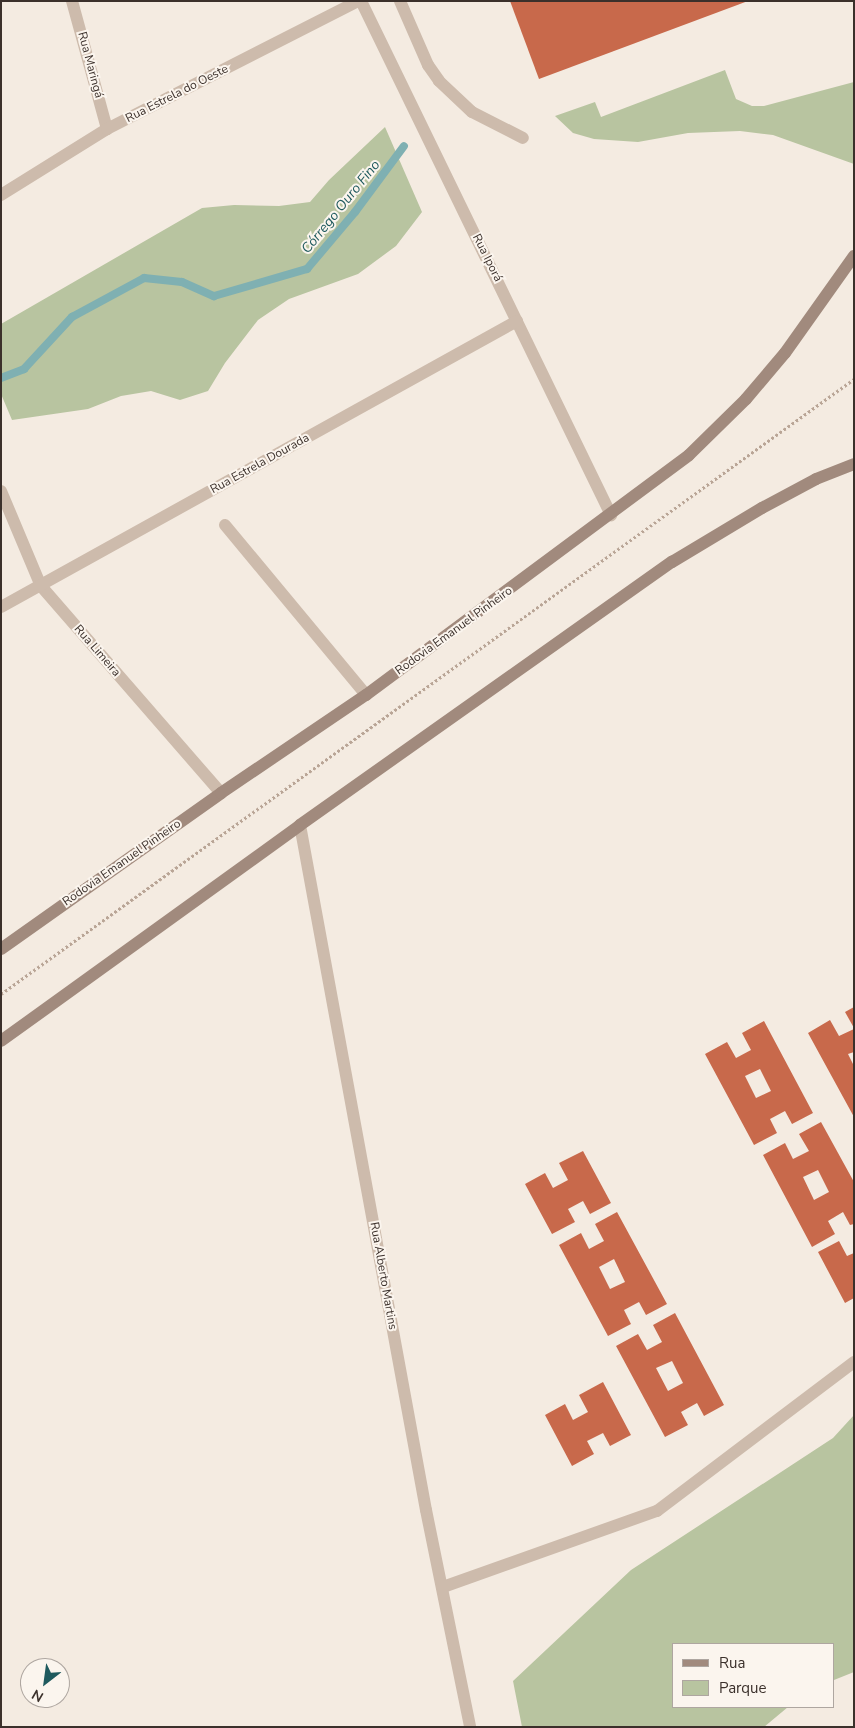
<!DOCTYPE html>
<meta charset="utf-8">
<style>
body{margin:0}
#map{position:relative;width:855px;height:1728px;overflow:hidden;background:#f4ebe1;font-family:"Nunito Sans",sans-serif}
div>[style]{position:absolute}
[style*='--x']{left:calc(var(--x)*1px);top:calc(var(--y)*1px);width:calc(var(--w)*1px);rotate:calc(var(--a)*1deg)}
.green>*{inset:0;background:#b8c4a0}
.stream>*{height:8px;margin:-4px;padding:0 4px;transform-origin:4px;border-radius:4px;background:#7fb0b2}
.building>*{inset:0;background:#c8694b}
.path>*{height:3px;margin-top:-1.5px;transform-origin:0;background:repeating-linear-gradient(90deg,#b9a596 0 2.5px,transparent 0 5px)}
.lane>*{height:12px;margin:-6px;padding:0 6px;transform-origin:6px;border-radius:6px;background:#cdbbac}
.street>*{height:12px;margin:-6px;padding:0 6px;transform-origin:6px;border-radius:6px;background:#cdbbac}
.secondary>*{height:12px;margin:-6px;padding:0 6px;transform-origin:6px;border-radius:6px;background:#a18a7d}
span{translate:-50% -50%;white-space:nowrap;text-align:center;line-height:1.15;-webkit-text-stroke:4px #fbf5ee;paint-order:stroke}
.street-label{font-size:12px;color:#3b302b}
.water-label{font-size:14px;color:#1f5a5e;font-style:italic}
.frame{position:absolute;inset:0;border:2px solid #3b302b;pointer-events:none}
.legend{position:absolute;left:672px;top:1643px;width:162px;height:65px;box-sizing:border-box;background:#fbf5ee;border:1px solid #aea6a0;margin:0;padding:6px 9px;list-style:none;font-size:15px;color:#3b302b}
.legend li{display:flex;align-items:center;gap:10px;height:25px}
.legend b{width:25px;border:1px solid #aea6a0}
.north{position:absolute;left:20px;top:1658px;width:50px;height:50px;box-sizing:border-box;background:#fbf5ee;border:1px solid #aea6a0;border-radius:50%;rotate:210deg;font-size:14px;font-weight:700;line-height:20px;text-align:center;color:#3b302b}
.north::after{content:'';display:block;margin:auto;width:18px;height:22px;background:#1f5a5e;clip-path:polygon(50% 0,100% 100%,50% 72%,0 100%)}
</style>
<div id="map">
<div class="green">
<i style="clip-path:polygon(725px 70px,736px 99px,752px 106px,764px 106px,854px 82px,854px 164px,773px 135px,740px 131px,688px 133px,638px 142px,594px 139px,573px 133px,555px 116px,595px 102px,601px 117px)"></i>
<i style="clip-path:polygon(385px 127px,422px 212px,396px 246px,358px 274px,289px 299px,258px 320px,225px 363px,208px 391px,180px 400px,151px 391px,121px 396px,88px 409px,12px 420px,1px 394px,1px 324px,202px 208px,234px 205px,279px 206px,310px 202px,329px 180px)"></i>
<i style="clip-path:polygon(854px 1415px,854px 1672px,834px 1680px,834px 1644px,674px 1644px,674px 1707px,788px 1707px,764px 1727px,522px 1727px,513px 1681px,631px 1570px,833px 1438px)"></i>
</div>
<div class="stream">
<i style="--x:1;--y:378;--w:25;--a:-21"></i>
<i style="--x:24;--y:369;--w:71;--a:-47.3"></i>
<i style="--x:72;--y:317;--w:82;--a:-28.4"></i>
<i style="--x:144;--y:278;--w:38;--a:6"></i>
<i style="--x:182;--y:282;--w:35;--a:24"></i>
<i style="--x:214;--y:296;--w:97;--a:-16.2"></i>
<i style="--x:307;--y:269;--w:75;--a:-49.9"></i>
<i style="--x:355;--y:212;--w:82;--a:-53.4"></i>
</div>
<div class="building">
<i style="clip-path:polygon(510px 1px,748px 1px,539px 79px)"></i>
<i style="clip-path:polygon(854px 1007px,854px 1028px,845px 1012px)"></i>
<i style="clip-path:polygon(830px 1020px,839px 1036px,854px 1029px,854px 1052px,848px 1054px,854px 1066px,854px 1117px,808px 1033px)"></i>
<i style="clip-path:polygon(evenodd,764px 1021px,813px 1113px,792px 1124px,785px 1111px,770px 1119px,777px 1133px,754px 1145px,705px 1054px,727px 1042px,736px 1058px,751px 1050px,742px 1033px,764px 1021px,760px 1069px,771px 1091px,756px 1098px,745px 1076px,760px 1069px)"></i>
<i style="clip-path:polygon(evenodd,821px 1122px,854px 1182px,854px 1224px,850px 1225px,843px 1212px,828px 1221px,835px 1234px,812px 1247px,763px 1155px,785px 1143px,793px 1159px,809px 1151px,799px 1134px,821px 1122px,818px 1170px,829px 1192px,814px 1200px,803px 1177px,818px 1170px)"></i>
<i style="clip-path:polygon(583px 1151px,611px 1203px,590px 1214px,583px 1201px,568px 1209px,575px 1222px,552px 1234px,525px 1184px,545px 1173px,553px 1188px,568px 1180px,559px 1163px)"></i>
<i style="clip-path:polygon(evenodd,617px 1212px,667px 1304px,646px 1315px,639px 1302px,624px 1310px,631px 1324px,608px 1336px,559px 1245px,581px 1233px,589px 1249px,604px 1241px,595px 1224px,617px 1212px,614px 1259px,625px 1282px,610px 1289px,599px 1267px,614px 1259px)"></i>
<i style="clip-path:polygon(839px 1241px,847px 1256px,854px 1253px,854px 1298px,845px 1303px,818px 1252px)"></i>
<i style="clip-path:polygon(evenodd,675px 1313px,724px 1405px,704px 1416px,697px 1403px,681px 1412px,688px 1425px,665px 1437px,616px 1346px,638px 1334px,647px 1350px,662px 1342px,653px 1325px,675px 1313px,672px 1361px,683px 1383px,668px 1391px,656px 1368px,672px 1361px)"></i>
<i style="clip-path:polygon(603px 1382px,631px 1435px,610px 1446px,603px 1433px,587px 1441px,594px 1454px,572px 1466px,545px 1415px,565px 1404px,573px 1420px,588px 1412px,579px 1395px)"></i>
</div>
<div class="path">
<i style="--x:1;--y:994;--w:1052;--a:-35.79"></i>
</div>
<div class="lane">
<i style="--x:400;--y:1;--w:70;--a:66.4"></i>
<i style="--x:428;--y:65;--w:19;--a:55"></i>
<i style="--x:439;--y:81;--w:45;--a:43.2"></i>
<i style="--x:472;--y:112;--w:57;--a:27"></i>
<i style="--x:225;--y:525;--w:221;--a:50.3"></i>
<i style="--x:443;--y:1587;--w:227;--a:-19.6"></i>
<i style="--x:657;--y:1511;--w:247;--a:-37.1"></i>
</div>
<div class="street">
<i style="--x:72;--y:1;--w:133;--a:74.7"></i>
<i style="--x:361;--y:1;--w:572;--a:64.06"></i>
<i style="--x:1;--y:195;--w:125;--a:-31.9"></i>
<i style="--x:107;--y:129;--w:282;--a:-27"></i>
<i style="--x:1;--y:491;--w:103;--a:67.2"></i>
<i style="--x:41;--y:586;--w:274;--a:49"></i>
<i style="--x:1;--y:607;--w:590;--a:-29"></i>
<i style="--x:300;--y:825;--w:696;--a:79.58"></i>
<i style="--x:426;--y:1510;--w:221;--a:78.5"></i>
</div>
<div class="secondary">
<i style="--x:1;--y:949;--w:270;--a:-35.3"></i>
<i style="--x:221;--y:793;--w:175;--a:-34.1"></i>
<i style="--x:366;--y:695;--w:402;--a:-36.6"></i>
<i style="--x:689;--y:455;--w:80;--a:-44.5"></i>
<i style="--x:746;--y:399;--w:60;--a:-49.7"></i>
<i style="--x:785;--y:353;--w:119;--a:-54.6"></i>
<i style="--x:1;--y:1041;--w:369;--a:-35.8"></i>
<i style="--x:300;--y:825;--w:456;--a:-35.3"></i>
<i style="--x:672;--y:562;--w:105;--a:-31"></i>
<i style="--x:762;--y:508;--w:61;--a:-28.2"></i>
<i style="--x:816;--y:479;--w:41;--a:-21.5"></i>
</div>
<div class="street-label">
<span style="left:90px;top:65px;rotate:75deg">Rua Maringá</span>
<span style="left:177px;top:94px;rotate:-27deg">Rua Estrela do Oeste</span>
<span style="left:487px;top:258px;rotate:63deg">Rua Iporá</span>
<span style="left:260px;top:464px;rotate:-29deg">Rua Estrela Dourada</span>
<span style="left:454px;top:631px;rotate:-36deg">Rodovia Emanuel Pinheiro</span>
<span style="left:97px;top:651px;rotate:49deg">Rua Limeira</span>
<span style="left:122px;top:863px;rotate:-35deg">Rodovia Emanuel Pinheiro</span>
<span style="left:383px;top:1276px;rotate:80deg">Rua Alberto Martins</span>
</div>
<div class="water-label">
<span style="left:341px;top:207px;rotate:-51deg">Córrego Ouro Fino</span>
</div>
<div class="frame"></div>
<ul class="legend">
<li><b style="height:6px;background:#a18a7d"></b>Rua</li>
<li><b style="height:14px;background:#b8c4a0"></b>Parque</li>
</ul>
<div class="north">N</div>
</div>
